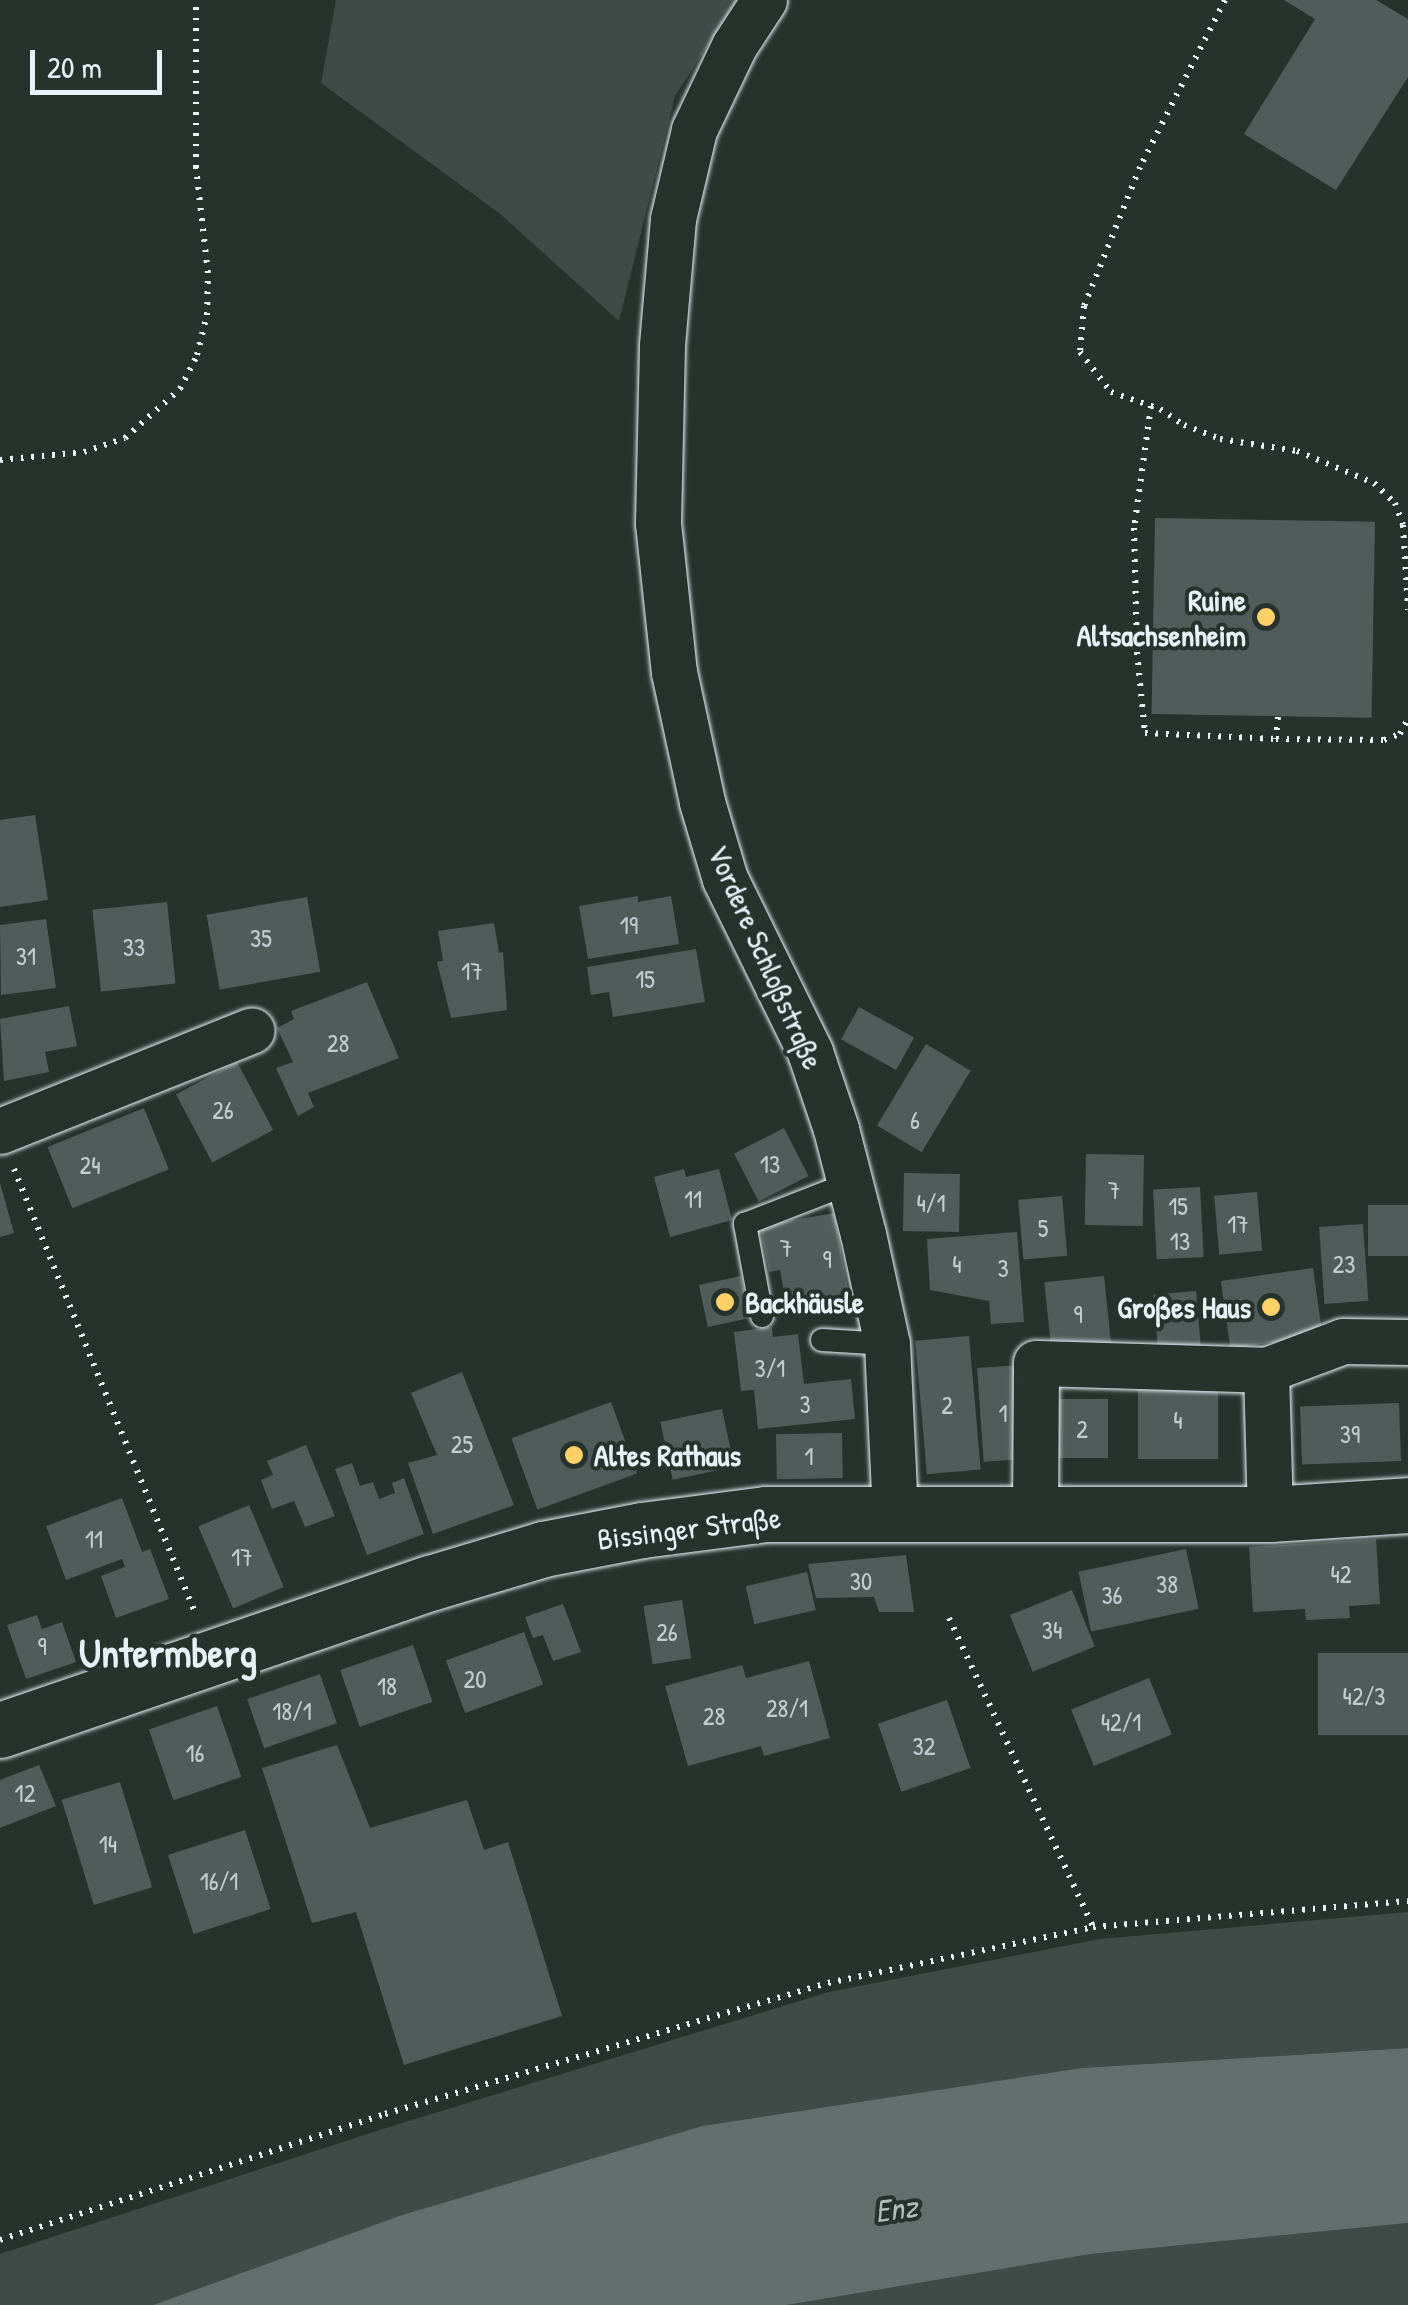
<!DOCTYPE html>
<meta charset="utf-8">
<style>
body{margin:0}
#map{position:relative;width:1408px;height:2305px;overflow:hidden;background:#26332d;font-family:"Patrick Hand",sans-serif}
div>[style]{position:absolute}
[style*='--x']{left:calc(var(--x)*1px);top:calc(var(--y)*1px);width:calc(var(--w)*1px);rotate:calc(var(--a)*1deg)}
.green>*{inset:0;background:#3e4b47}
.water>*{inset:0;background:#636f6d}
.building>*{inset:0;background:#505c59;transform-origin:0 0}
.path>*{height:6px;margin-top:-3px;transform-origin:0;background:repeating-linear-gradient(90deg,#e8f1f8 0 2.5px,transparent 0 10.5px)}
.roads{filter:drop-shadow(0 0 2px #e8f1f8) drop-shadow(0 0 2px #e8f1f8)}
.service>*{height:22px;margin:-11px;padding:0 11px;transform-origin:11px;border-radius:11px;background:#26332d}
.minor>*{height:45px;margin:-22.5px;padding:0 22.5px;transform-origin:22.5px;border-radius:22.5px;background:#26332d}
.secondary>*{height:55px;margin:-27.5px;padding:0 27.5px;transform-origin:27.5px;border-radius:27.5px;background:#26332d}
.dots>*{width:28px;height:28px;translate:-50% -50%;box-sizing:border-box;border:5px solid #26332d;border-radius:50%}
span{translate:-50% -50%;white-space:nowrap;text-align:center;line-height:1.15;-webkit-text-stroke:8px #26332d;paint-order:stroke}
.number-label{font-size:25px;color:#c2ccd0}
.number-label span{-webkit-text-stroke-width:0}
.poi-label{font-size:30px;color:#e8f1f8;font-weight:700}
.right{translate:-100% -50%;text-align:right}
.left{translate:0 -50%;text-align:left}
.street-label{font-size:30px;color:#e8f1f8}
.water-label{font-size:32px;color:#b3bdc0;font-style:italic}
.district-label{font-size:40px;color:#e8f1f8;font-weight:700}
.scale{position:absolute;left:30px;top:50px;width:132px;height:45px;box-sizing:border-box;border:5px solid #e8f1f8;border-top:0;padding-left:12px;font-size:30px;line-height:35px;white-space:nowrap;color:#e8f1f8;-webkit-text-stroke:8px #26332d;paint-order:stroke}
</style>
<div id="map">
<div class="green">
<i style="clip-path:polygon(336px 0,737px 0,675px 96px,619px 321px,499px 213px,321px 83px)"></i>
<i style="clip-path:polygon(1408px 1912px,1408px 2048px,1081px 2068px,702px 2126px,402px 2215px,153px 2305px,0 2305px,0 2254px,389px 2127px,829px 1992px,1100px 1939px)"></i>
<i style="clip-path:polygon(1408px 2223px,1408px 2305px,787px 2305px,1091px 2254px)"></i>
</div>
<div class="water">
<i style="clip-path:polygon(1408px 2048px,1408px 2223px,1091px 2254px,787px 2305px,153px 2305px,402px 2215px,702px 2126px,1081px 2068px)"></i>
</div>
<div class="building">
<i style="clip-path:polygon(1284px 0,1376px 0,1408px 19px,1408px 77px,1336px 190px,1244px 134px,1315px 19px)"></i>
<i style="left:1155px;top:518px;width:220px;height:196px;rotate:1deg"></i>
<i style="clip-path:polygon(35px 815px,48px 900px,0 907px,0 820px)"></i>
<i style="clip-path:polygon(638px 896px,638px 902px,671px 896px,679px 944px,588px 959px,579px 906px)"></i>
<i style="left:307px;top:897px;width:76px;height:102px;rotate:80deg"></i>
<i style="left:167px;top:902px;width:82px;height:75px;rotate:84deg"></i>
<i style="clip-path:polygon(46px 919px,56px 988px,1px 995px,0 925px)"></i>
<i style="clip-path:polygon(494px 923px,499px 953px,503px 952px,507px 1010px,451px 1018px,437px 962px,443px 961px,438px 931px)"></i>
<i style="clip-path:polygon(696px 949px,705px 1002px,613px 1017px,609px 992px,591px 995px,587px 967px)"></i>
<i style="clip-path:polygon(367px 982px,399px 1058px,308px 1093px,314px 1107px,298px 1116px,276px 1068px,293px 1062px,277px 1028px,294px 1019px,291px 1011px)"></i>
<i style="clip-path:polygon(69px 1006px,77px 1046px,45px 1052px,49px 1072px,4px 1081px,0 1019px)"></i>
<i style="left:859px;top:1007px;width:63px;height:37px;rotate:29deg"></i>
<i style="left:926px;top:1044px;width:52px;height:95px;rotate:31deg"></i>
<i style="left:237px;top:1062px;width:77px;height:69px;rotate:62deg"></i>
<i style="left:144px;top:1108px;width:66px;height:104px;rotate:68deg"></i>
<i style="left:784px;top:1128px;width:54px;height:56px;rotate:63deg"></i>
<i style="left:1086px;top:1154px;width:58px;height:71px;rotate:1deg"></i>
<i style="clip-path:polygon(684px 1169px,686px 1177px,719px 1169px,732px 1220px,670px 1237px,654px 1177px)"></i>
<i style="left:904px;top:1173px;width:56px;height:58px;rotate:1deg"></i>
<i style="clip-path:polygon(0 1183px,14px 1233px,0 1237px)"></i>
<i style="left:1200px;top:1187px;width:70px;height:47px;rotate:87deg"></i>
<i style="left:1257px;top:1192px;width:59px;height:43px;rotate:85deg"></i>
<i style="left:1062px;top:1196px;width:60px;height:44px;rotate:85deg"></i>
<i style="left:1408px;top:1205px;width:51px;height:40px;rotate:90deg"></i>
<i style="clip-path:polygon(834px 1213px,850px 1300px,788px 1312px,780px 1270px,769px 1272px,760px 1226px)"></i>
<i style="left:1363px;top:1224px;width:77px;height:44px;rotate:86deg"></i>
<i style="clip-path:polygon(1017px 1232px,1024px 1322px,991px 1324px,989px 1301px,930px 1290px,927px 1239px)"></i>
<i style="left:1313px;top:1268px;width:68px;height:93px;rotate:82deg"></i>
<i style="left:741px;top:1276px;width:43px;height:43px;rotate:78deg"></i>
<i style="left:1104px;top:1276px;width:71px;height:60px;rotate:84deg"></i>
<i style="left:1196px;top:1291px;width:58px;height:43px;rotate:85deg"></i>
<i style="clip-path:polygon(772px 1327px,773px 1337px,798px 1334px,804px 1384px,851px 1379px,855px 1419px,758px 1429px,754px 1390px,741px 1391px,734px 1332px)"></i>
<i style="left:969px;top:1336px;width:134px;height:54px;rotate:85deg"></i>
<i style="left:1021px;top:1365px;width:94px;height:44px;rotate:86deg"></i>
<i style="clip-path:polygon(462px 1372px,514px 1505px,433px 1534px,408px 1463px,437px 1455px,411px 1393px)"></i>
<i style="left:1138px;top:1380px;width:80px;height:79px"></i>
<i style="left:1056px;top:1399px;width:52px;height:59px"></i>
<i style="left:611px;top:1402px;width:76px;height:106px;rotate:70deg"></i>
<i style="left:1399px;top:1403px;width:58px;height:99px;rotate:88deg"></i>
<i style="left:722px;top:1409px;width:59px;height:63px;rotate:78deg"></i>
<i style="left:842px;top:1433px;width:45px;height:66px;rotate:89deg"></i>
<i style="clip-path:polygon(306px 1445px,335px 1516px,305px 1527px,294px 1501px,272px 1509px,261px 1480px,273px 1475px,267px 1461px)"></i>
<i style="clip-path:polygon(352px 1463px,360px 1486px,373px 1482px,379px 1499px,395px 1493px,392px 1483px,404px 1478px,424px 1534px,367px 1555px,335px 1469px)"></i>
<i style="clip-path:polygon(122px 1498px,142px 1552px,150px 1549px,169px 1599px,116px 1618px,101px 1576px,125px 1567px,122px 1559px,66px 1580px,46px 1526px)"></i>
<i style="left:249px;top:1505px;width:89px;height:55px;rotate:67deg"></i>
<i style="clip-path:polygon(1376px 1539px,1380px 1604px,1349px 1606px,1350px 1618px,1306px 1620px,1305px 1609px,1253px 1612px,1249px 1547px)"></i>
<i style="left:1186px;top:1549px;width:61px;height:110px;rotate:78deg"></i>
<i style="clip-path:polygon(906px 1555px,914px 1612px,879px 1612px,874px 1597px,816px 1598px,808px 1564px)"></i>
<i style="left:807px;top:1572px;width:39px;height:63px;rotate:77deg"></i>
<i style="left:1072px;top:1590px;width:61px;height:67px;rotate:68deg"></i>
<i style="left:682px;top:1600px;width:59px;height:39px;rotate:81deg"></i>
<i style="clip-path:polygon(563px 1604px,581px 1652px,553px 1661px,543px 1635px,533px 1638px,525px 1617px)"></i>
<i style="clip-path:polygon(37px 1615px,42px 1629px,62px 1622px,76px 1662px,26px 1679px,7px 1625px)"></i>
<i style="left:524px;top:1632px;width:56px;height:83px;rotate:70deg"></i>
<i style="left:413px;top:1645px;width:60px;height:77px;rotate:71deg"></i>
<i style="left:1408px;top:1653px;width:82px;height:90px;rotate:90deg"></i>
<i style="clip-path:polygon(809px 1661px,830px 1738px,764px 1756px,761px 1746px,688px 1766px,665px 1686px,742px 1665px,746px 1678px)"></i>
<i style="left:320px;top:1674px;width:52px;height:77px;rotate:71deg"></i>
<i style="left:1149px;top:1678px;width:61px;height:84px;rotate:68deg"></i>
<i style="left:947px;top:1700px;width:72px;height:73px;rotate:71deg"></i>
<i style="left:217px;top:1706px;width:75px;height:72px;rotate:71deg"></i>
<i style="clip-path:polygon(337px 1745px,370px 1828px,467px 1800px,484px 1850px,508px 1842px,562px 2016px,404px 2065px,356px 1912px,312px 1923px,262px 1768px)"></i>
<i style="clip-path:polygon(39px 1765px,56px 1806px,0 1828px,0 1780px)"></i>
<i style="left:120px;top:1782px;width:110px;height:61px;rotate:73deg"></i>
<i style="left:245px;top:1830px;width:83px;height:81px;rotate:72deg"></i>
</div>
<div class="path">
<i style="--x:1225;--y:0;--w:187;--a:117"></i>
<i style="--x:1140;--y:167;--w:150;--a:111.9"></i>
<i style="--x:1084;--y:306;--w:46;--a:95"></i>
<i style="--x:1080;--y:352;--w:51;--a:52.2"></i>
<i style="--x:1111;--y:392;--w:52;--a:19.1"></i>
<i style="--x:1160;--y:409;--w:29;--a:34"></i>
<i style="--x:1184;--y:425;--w:39;--a:21"></i>
<i style="--x:1220;--y:439;--w:78;--a:8.9"></i>
<i style="--x:1297;--y:451;--w:83;--a:22.6"></i>
<i style="--x:1374;--y:483;--w:29;--a:44"></i>
<i style="--x:1395;--y:503;--w:23;--a:70"></i>
<i style="--x:1403;--y:525;--w:85;--a:86.6"></i>
<i style="--x:1151;--y:406;--w:123;--a:97.9"></i>
<i style="--x:1134;--y:528;--w:124;--a:88.6"></i>
<i style="--x:1137;--y:652;--w:81;--a:84.4"></i>
<i style="--x:1145;--y:733;--w:131;--a:2.6"></i>
<i style="--x:0;--y:460;--w:84;--a:-5.4"></i>
<i style="--x:84;--y:452;--w:43;--a:-18.9"></i>
<i style="--x:125;--y:438;--w:74;--a:-41.7"></i>
<i style="--x:180;--y:389;--w:38;--a:-63"></i>
<i style="--x:197;--y:355;--w:41;--a:-76"></i>
<i style="--x:207;--y:315;--w:42;--a:-88.6"></i>
<i style="--x:208;--y:273;--w:107;--a:-96.5"></i>
<i style="--x:196;--y:167;--w:167;--a:-90"></i>
<i style="--x:1278;--y:717;--w:22;--a:95"></i>
<i style="--x:1276;--y:739;--w:108;--a:0.5"></i>
<i style="--x:1384;--y:740;--w:17;--a:-21"></i>
<i style="--x:1400;--y:734;--w:18;--a:-63"></i>
<i style="--x:14;--y:1169;--w:477;--a:67.8"></i>
<i style="--x:949;--y:1618;--w:341;--a:65"></i>
<i style="--x:0;--y:2240;--w:405;--a:-18.1"></i>
<i style="--x:385;--y:2114;--w:462;--a:-16.5"></i>
<i style="--x:828;--y:1983;--w:271;--a:-11.9"></i>
<i style="--x:1093;--y:1927;--w:316;--a:-4.7"></i>
</div>
<div class="roads">
<div class="service">
<i style="--x:762;--y:1316;--w:94;--a:-100.5"></i>
<i style="--x:745;--y:1224;--w:113;--a:-21.3"></i>
<i style="--x:822;--y:1340;--w:65;--a:3.5"></i>
</div>
<div class="minor">
<i style="--x:764;--y:0;--w:55;--a:123.1"></i>
<i style="--x:734;--y:46;--w:93;--a:115.5"></i>
<i style="--x:694;--y:130;--w:91;--a:103.3"></i>
<i style="--x:673;--y:219;--w:127;--a:95"></i>
<i style="--x:662;--y:346;--w:177;--a:91.3"></i>
<i style="--x:658;--y:523;--w:150;--a:83.9"></i>
<i style="--x:674;--y:672;--w:133;--a:77.8"></i>
<i style="--x:702;--y:802;--w:80;--a:73.4"></i>
<i style="--x:725;--y:879;--w:193;--a:63.8"></i>
<i style="--x:810;--y:1052;--w:81;--a:71.3"></i>
<i style="--x:836;--y:1129;--w:108;--a:75.6"></i>
<i style="--x:863;--y:1234;--w:113;--a:77.7"></i>
<i style="--x:887;--y:1344;--w:168;--a:87.3"></i>
<i style="--x:0;--y:1131;--w:271;--a:-21.8"></i>
<i style="--x:1035;--y:1513;--w:150;--a:-89.6"></i>
<i style="--x:1036;--y:1363;--w:230;--a:1.7"></i>
<i style="--x:1270;--y:1514;--w:144;--a:-91.6"></i>
<i style="--x:1266;--y:1370;--w:82;--a:-20.6"></i>
<i style="--x:1343;--y:1341;--w:65;--a:0.9"></i>
</div>
<div class="secondary">
<i style="--x:0;--y:1730;--w:454;--a:-18.9"></i>
<i style="--x:430;--y:1583;--w:118;--a:-16.7"></i>
<i style="--x:543;--y:1549;--w:101;--a:-10.9"></i>
<i style="--x:642;--y:1530;--w:125;--a:-7.4"></i>
<i style="--x:766;--y:1514;--w:504;--a:0"></i>
<i style="--x:1270;--y:1514;--w:138;--a:-3.7"></i>
</div>
</div>
<div class="dots">
<i style="left:1266px;top:617px;background:#ffd166"></i>
<i style="left:725px;top:1302px;background:#ffd166"></i>
<i style="left:1271px;top:1307px;background:#ffd166"></i>
<i style="left:574px;top:1455px;background:#ffd166"></i>
</div>
<div class="number-label">
<span style="left:629px;top:925px">19</span>
<span style="left:261px;top:938px">35</span>
<span style="left:134px;top:947px">33</span>
<span style="left:26px;top:956px">31</span>
<span style="left:472px;top:971px">17</span>
<span style="left:645px;top:979px">15</span>
<span style="left:338px;top:1043px">28</span>
<span style="left:223px;top:1110px">26</span>
<span style="left:915px;top:1120px">6</span>
<span style="left:770px;top:1164px">13</span>
<span style="left:90px;top:1165px">24</span>
<span style="left:1114px;top:1190px">7</span>
<span style="left:693px;top:1199px">11</span>
<span style="left:931px;top:1203px">4/1</span>
<span style="left:1178px;top:1206px">15</span>
<span style="left:1238px;top:1224px">17</span>
<span style="left:1043px;top:1228px">5</span>
<span style="left:1180px;top:1241px">13</span>
<span style="left:786px;top:1248px">7</span>
<span style="left:827px;top:1259px">9</span>
<span style="left:957px;top:1264px">4</span>
<span style="left:1344px;top:1264px">23</span>
<span style="left:1003px;top:1268px">3</span>
<span style="left:1078px;top:1314px">9</span>
<span style="left:770px;top:1368px">3/1</span>
<span style="left:805px;top:1404px">3</span>
<span style="left:947px;top:1405px">2</span>
<span style="left:1003px;top:1413px">1</span>
<span style="left:1178px;top:1420px">4</span>
<span style="left:1082px;top:1429px">2</span>
<span style="left:1350px;top:1434px">39</span>
<span style="left:462px;top:1444px">25</span>
<span style="left:809px;top:1456px">1</span>
<span style="left:94px;top:1539px">11</span>
<span style="left:242px;top:1557px">17</span>
<span style="left:1341px;top:1574px">42</span>
<span style="left:861px;top:1581px">30</span>
<span style="left:1167px;top:1584px">38</span>
<span style="left:1112px;top:1595px">36</span>
<span style="left:1052px;top:1630px">34</span>
<span style="left:667px;top:1632px">26</span>
<span style="left:42px;top:1646px">9</span>
<span style="left:475px;top:1679px">20</span>
<span style="left:387px;top:1686px">18</span>
<span style="left:1364px;top:1696px">42/3</span>
<span style="left:787px;top:1708px">28/1</span>
<span style="left:292px;top:1711px">18/1</span>
<span style="left:714px;top:1716px">28</span>
<span style="left:1121px;top:1722px">42/1</span>
<span style="left:924px;top:1746px">32</span>
<span style="left:195px;top:1753px">16</span>
<span style="left:25px;top:1793px">12</span>
<span style="left:108px;top:1844px">14</span>
<span style="left:219px;top:1881px">16/1</span>
</div>
<div class="poi-label">
<span class="right" style="left:1246px;top:617px">Ruine<br>Altsachsenheim</span>
<span class="left" style="left:745px;top:1302px">Backhäusle</span>
<span class="right" style="left:1251px;top:1307px">Großes Haus</span>
<span class="left" style="left:594px;top:1455px">Altes Rathaus</span>
</div>
<div class="street-label">
<span style="left:766px;top:957px;rotate:66deg">Vordere Schloßstraße</span>
<span style="left:689px;top:1528px;rotate:-7deg">Bissinger Straße</span>
</div>
<div class="water-label">
<span style="left:896px;top:2209px;rotate:-8deg">Enz</span>
</div>
<div class="district-label">
<span style="left:168px;top:1652px">Untermberg</span>
</div>
<div class="scale">20 m</div>
</div>
